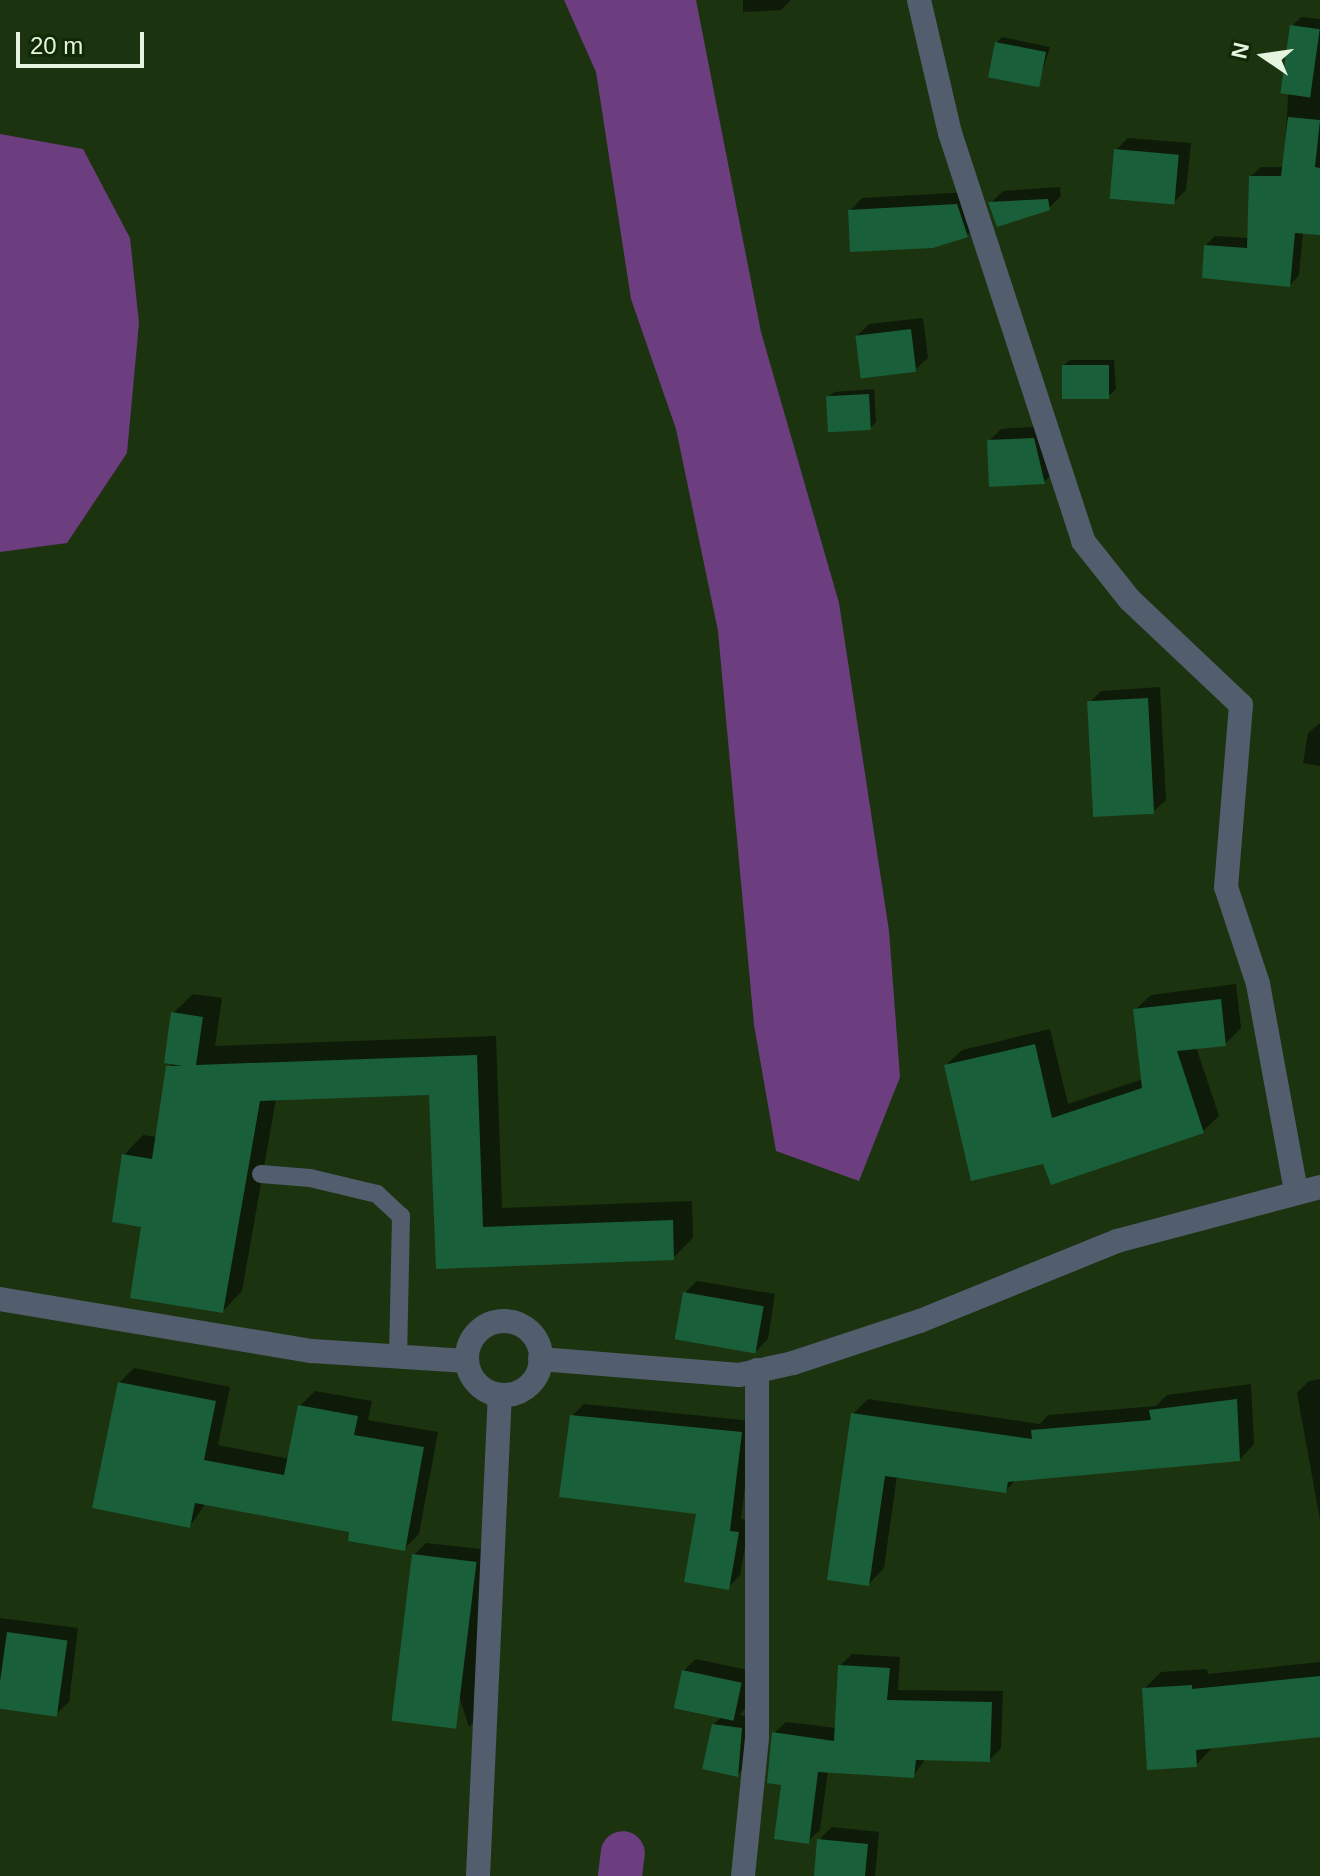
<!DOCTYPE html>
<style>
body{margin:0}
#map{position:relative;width:1320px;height:1876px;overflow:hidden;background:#1c330f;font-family:Helvetica,sans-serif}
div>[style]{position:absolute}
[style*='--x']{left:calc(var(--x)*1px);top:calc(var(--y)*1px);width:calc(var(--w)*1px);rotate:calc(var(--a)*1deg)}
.water>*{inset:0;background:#6d3e7f}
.shadow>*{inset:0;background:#0007}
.canal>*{height:44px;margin:-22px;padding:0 22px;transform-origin:22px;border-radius:22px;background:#6d3e7f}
.building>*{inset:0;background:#195f3a;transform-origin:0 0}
.lane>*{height:18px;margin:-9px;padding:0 9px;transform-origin:9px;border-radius:9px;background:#525e6e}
.street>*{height:24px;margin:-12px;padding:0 12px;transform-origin:12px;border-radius:12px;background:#525e6e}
.street>.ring{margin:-12px;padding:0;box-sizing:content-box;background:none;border:24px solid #525e6e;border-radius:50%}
span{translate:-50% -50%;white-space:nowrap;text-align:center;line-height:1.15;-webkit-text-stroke:6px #122905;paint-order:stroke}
.north{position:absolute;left:1224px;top:16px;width:80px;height:80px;-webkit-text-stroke:6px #122905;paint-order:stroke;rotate:283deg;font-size:22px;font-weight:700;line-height:32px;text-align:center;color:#e5f4de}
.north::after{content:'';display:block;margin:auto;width:28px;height:36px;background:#e5f4de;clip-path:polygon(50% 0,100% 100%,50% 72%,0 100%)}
.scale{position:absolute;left:16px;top:32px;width:128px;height:36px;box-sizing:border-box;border:4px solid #e5f4de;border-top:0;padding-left:10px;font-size:24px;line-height:28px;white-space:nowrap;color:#e5f4de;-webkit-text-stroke:6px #122905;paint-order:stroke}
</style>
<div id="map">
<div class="water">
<i style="clip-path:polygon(564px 0,696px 0,761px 332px,839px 603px,889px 931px,900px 1077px,859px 1181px,776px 1151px,754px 1025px,718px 631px,676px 429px,631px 299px,596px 72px)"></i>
<i style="clip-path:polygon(0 134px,83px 149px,130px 238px,139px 323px,127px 453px,67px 543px,0 552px)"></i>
</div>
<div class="shadow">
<i style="clip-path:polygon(743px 0,791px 0,781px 10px,743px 12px)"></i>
<i style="clip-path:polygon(1301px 17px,1320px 19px,1320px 233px,1303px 232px,1299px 275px,1290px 285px,1205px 246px,1215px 236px,1249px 238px,1251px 176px,1261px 167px,1284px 167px,1292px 26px)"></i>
<i style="clip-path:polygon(1002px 37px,1050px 47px,1038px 85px,996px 43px)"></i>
<i style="clip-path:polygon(1128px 138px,1191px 143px,1186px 190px,1174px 202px,1116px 150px)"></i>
<i style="clip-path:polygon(1060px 187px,1061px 196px,1049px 208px,991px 203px,1003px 191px)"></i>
<i style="clip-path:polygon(969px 192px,979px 223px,967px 235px,850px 211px,862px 198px)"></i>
<i style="clip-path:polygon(923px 318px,928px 358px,915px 370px,857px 336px,869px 324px)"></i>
<i style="clip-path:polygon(1070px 360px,1114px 360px,1116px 389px,1110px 395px,1064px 365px)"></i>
<i style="clip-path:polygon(874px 389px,876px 422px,870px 428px,828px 397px,834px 392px)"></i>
<i style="clip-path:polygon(1045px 426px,1056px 470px,1044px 482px,989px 441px,1001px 429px)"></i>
<i style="clip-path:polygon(1160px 687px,1166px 800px,1153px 812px,1089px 703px,1101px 691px)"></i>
<i style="clip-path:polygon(1320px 723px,1320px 766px,1303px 763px,1308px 733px)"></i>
<i style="clip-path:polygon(1236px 984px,1241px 1028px,1225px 1044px,1196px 1047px,1219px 1116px,1203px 1131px,1052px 1183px,1045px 1162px,946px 1065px,962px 1050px,1050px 1029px,1068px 1104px,1143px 1079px,1135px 1010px,1151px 995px)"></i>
<i style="clip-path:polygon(193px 994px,222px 998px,215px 1046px,496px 1036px,502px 1208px,692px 1201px,693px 1238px,673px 1258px,438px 1267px,431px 1093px,276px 1099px,242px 1291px,223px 1311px,143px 1225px,124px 1155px,143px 1135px,157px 1137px,172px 1062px,173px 1013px)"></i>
<i style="clip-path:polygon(697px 1281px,775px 1294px,768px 1339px,756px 1351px,685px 1293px)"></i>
<i style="clip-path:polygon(134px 1368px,230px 1387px,218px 1445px,290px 1459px,300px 1406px,315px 1391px,372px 1401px,368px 1420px,438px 1432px,419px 1534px,404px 1549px,352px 1531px,206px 1503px,190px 1526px,119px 1383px)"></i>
<i style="clip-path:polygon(1320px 1379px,1320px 1520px,1297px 1393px,1309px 1381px)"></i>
<i style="clip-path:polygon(1251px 1384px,1254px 1444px,1239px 1460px,1017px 1479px,1005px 1491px,897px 1476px,884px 1568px,869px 1584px,853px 1414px,868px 1399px,1040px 1424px,1048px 1415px,1156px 1406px,1167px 1395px)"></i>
<i style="clip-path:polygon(584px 1404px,753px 1421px,741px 1519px,750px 1520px,740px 1575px,728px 1588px,699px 1512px,572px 1416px)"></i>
<i style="clip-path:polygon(426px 1543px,489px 1550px,481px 1714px,469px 1727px,414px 1555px)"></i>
<i style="clip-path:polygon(0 1618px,78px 1628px,69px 1702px,56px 1714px,0 1707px)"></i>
<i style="clip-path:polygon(852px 1654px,900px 1657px,898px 1690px,1003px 1691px,1001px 1748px,990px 1760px,926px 1758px,914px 1775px,828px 1771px,820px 1830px,808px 1841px,783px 1784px,774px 1733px,786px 1722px,837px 1728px,840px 1666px)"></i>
<i style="clip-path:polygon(696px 1659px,753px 1671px,749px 1705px,739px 1715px,753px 1717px,749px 1762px,737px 1775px,713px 1725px,724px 1715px,683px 1671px)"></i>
<i style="clip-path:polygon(1320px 1662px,1320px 1735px,1213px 1747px,1196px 1765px,1144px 1689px,1161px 1672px,1207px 1669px,1208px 1674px)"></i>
<i style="clip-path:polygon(832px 1827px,879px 1832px,875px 1876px,816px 1876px,819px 1840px)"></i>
</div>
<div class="canal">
<i style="--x:620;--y:1876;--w:23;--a:-83"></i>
</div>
<div class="building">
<i style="left:1290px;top:25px;width:30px;height:69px;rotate:8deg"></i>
<i style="left:995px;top:42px;width:52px;height:36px;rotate:11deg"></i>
<i style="clip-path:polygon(1288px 117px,1320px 120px,1315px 167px,1320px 168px,1320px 235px,1295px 233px,1290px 287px,1202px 278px,1204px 245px,1247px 248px,1249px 176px,1281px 176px)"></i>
<i style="left:1114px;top:149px;width:65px;height:50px;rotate:5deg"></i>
<i style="clip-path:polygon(1048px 199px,1050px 210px,997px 227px,988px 202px)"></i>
<i style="clip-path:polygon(957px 204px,968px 237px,933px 248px,850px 252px,848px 210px)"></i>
<i style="left:911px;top:329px;width:43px;height:56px;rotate:83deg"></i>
<i style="left:1062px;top:365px;width:47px;height:34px"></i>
<i style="left:869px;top:394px;width:36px;height:43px;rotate:87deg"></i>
<i style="clip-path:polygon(1034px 438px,1045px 484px,989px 487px,987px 440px)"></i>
<i style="left:1148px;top:698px;width:116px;height:61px;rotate:87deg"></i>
<i style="clip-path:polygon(1221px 999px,1226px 1046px,1177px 1051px,1204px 1133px,1051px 1185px,1043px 1164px,971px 1181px,944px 1065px,1035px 1044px,1052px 1118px,1142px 1088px,1133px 1009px)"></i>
<i style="clip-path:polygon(171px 1012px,203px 1017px,196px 1065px,477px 1055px,483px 1227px,673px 1220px,674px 1260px,436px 1269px,429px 1095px,260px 1101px,223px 1313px,130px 1298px,141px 1227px,112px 1222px,122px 1154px,152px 1159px,166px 1066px,182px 1066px,164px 1063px)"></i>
<i style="left:683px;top:1292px;width:82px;height:48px;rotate:10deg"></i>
<i style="clip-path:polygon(118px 1382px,216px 1401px,204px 1460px,284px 1475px,298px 1405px,358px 1416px,354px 1435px,424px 1447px,405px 1551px,348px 1541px,349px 1532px,195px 1503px,190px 1528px,92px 1508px)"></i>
<i style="clip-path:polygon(1237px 1399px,1240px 1461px,1008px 1482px,1006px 1493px,885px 1476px,869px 1586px,827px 1580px,851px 1413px,1032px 1439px,1031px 1430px,1151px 1420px,1149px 1410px)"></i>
<i style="clip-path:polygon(570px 1415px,742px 1432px,730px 1531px,739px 1532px,729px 1590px,684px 1582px,696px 1514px,559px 1497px)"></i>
<i style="left:412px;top:1554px;width:65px;height:168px;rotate:7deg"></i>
<i style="left:7px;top:1632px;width:61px;height:77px;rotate:8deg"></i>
<i style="clip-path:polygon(838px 1665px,890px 1668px,887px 1700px,992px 1702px,990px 1762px,916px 1760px,914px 1778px,818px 1772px,809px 1844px,774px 1839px,781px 1785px,767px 1783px,772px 1732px,834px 1741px)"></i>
<i style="left:682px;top:1670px;width:61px;height:39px;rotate:12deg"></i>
<i style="clip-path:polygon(1320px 1676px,1320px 1737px,1196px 1750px,1197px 1767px,1147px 1770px,1142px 1688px,1192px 1685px,1192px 1689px)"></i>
<i style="clip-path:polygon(712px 1724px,742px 1728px,738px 1777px,702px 1769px)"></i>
<i style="clip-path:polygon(817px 1839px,868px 1844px,865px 1876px,814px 1876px)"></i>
</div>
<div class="lane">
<i style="--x:261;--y:1174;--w:49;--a:4.7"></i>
<i style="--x:310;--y:1178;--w:69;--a:13.4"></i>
<i style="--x:377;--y:1194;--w:33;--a:43"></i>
<i style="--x:401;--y:1216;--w:139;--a:91.2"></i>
</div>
<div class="street">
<i style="--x:919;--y:0;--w:137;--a:76.9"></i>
<i style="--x:950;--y:133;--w:429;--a:71.9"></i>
<i style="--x:1083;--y:541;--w:75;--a:51.5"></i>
<i style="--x:1130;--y:600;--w:153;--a:43.4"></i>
<i style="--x:1241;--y:705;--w:183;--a:94.7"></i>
<i style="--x:1226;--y:887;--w:102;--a:71.7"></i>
<i style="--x:1258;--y:984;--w:211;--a:79.6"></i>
<i style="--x:0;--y:1299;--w:316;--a:9.5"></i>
<i style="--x:312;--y:1351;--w:155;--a:3.7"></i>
<i class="ring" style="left:467px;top:1321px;width:50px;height:50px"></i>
<i style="--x:540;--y:1359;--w:200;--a:4.6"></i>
<i style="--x:739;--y:1375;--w:55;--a:-12.5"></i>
<i style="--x:793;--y:1363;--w:134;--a:-18.3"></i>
<i style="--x:920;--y:1321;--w:213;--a:-22.1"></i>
<i style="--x:1117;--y:1241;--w:210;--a:-14.9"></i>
<i style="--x:478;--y:1876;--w:481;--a:-87.4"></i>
<i style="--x:743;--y:1876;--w:140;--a:-84.2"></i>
<i style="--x:757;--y:1737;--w:367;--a:-90"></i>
</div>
<div class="north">N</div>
<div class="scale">20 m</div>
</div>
